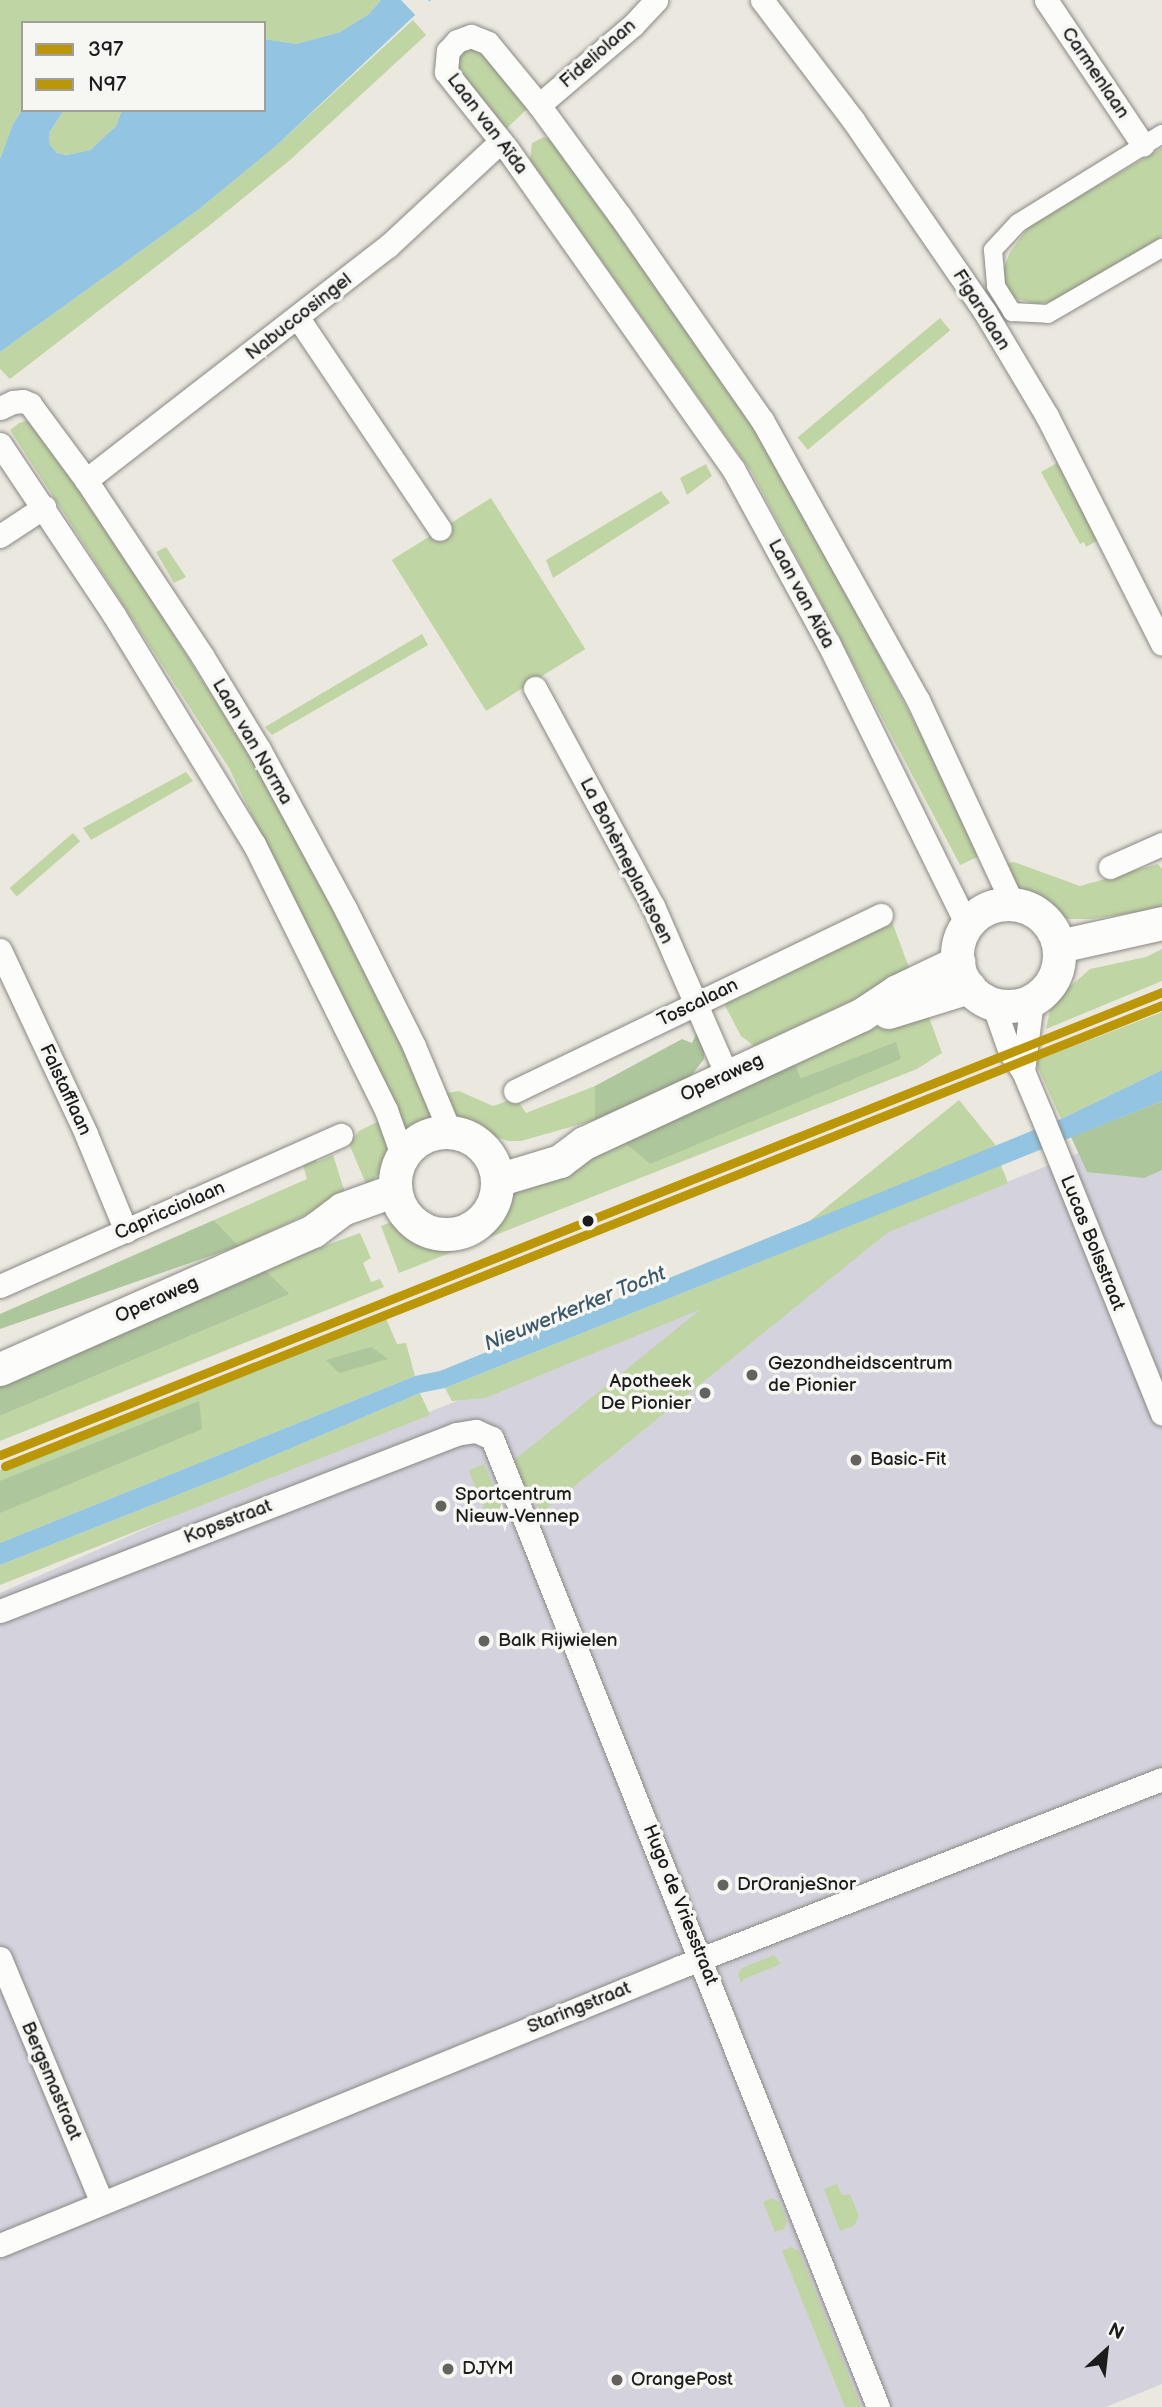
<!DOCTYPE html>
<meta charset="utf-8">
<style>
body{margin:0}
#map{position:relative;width:1162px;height:2407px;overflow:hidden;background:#ebe8df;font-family:"Balsamiq Sans",sans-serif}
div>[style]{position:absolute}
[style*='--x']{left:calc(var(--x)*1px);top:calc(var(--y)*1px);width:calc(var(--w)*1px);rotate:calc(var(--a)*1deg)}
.industrial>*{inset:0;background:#d4d3dd}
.green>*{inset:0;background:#c0d5a4;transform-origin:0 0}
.forest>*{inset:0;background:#aec69c}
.water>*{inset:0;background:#93c5e3}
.pier>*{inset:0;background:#ebe8df}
.roads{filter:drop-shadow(0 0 2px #8a8884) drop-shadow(0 0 2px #8a8884)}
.pedestrian>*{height:18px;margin:-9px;padding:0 9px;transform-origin:9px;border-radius:9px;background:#fcfcfa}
.minor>*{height:23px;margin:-11.5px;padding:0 11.5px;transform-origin:11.5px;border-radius:11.5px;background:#fcfcfa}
.secondary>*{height:33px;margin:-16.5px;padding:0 16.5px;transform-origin:16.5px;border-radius:16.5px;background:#fcfcfa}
.secondary>.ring{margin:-16.5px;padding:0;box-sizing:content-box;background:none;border:33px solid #fcfcfa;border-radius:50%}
.bus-1>*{height:9px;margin:-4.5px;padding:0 4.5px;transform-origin:4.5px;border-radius:4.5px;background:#bb9708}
.bus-2>*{height:9px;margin:-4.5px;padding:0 4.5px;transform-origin:4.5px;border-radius:4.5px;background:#bb9708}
.dots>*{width:19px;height:19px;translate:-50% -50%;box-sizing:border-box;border:4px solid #f6f6f2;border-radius:50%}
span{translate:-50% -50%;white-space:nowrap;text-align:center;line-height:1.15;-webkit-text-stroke:7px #f6f6f2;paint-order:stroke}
.street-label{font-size:19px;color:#1c1c1c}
.poi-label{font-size:19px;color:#1c1c1c}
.left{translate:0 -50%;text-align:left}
.right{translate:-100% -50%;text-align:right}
.water-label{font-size:21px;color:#3c5a6c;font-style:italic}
.legend{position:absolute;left:21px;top:21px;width:245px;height:91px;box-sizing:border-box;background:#f6f6f2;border:2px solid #9f9f9c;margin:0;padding:9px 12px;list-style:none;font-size:21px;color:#1c1c1c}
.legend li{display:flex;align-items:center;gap:14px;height:35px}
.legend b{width:35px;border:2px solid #9f9f9c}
.north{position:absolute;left:1071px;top:2316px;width:70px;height:70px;-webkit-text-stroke:5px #f6f6f2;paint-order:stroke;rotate:27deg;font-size:19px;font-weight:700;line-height:28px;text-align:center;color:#1c1c1c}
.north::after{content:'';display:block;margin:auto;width:24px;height:32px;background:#1c1c1c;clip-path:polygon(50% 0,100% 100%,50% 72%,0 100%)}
</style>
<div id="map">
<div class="industrial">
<i style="clip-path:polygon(1162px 1120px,1162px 2384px,1106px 2407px,0 2407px,0 1593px,226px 1493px)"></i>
</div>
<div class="green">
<i style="clip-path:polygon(0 0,381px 0,369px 14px,340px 32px,296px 44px,264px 39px,264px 23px,23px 23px,23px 108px,13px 124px,0 159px)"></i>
<i style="clip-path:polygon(413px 20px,426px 35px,290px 160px,210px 225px,10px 379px,0 369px,0 352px,198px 210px,277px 145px)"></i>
<i style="clip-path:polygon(471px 47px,479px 51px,530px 106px,503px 132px,458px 70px,458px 54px)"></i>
<i style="clip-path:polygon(64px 110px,122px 110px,116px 126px,90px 150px,67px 155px,57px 153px,50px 145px,49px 133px)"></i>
<i style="clip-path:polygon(544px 137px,557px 142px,769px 447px,984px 854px,960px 865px,751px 471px,530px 160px,532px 143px)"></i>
<i style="clip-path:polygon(1162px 148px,1162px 236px,1067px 298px,1037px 304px,1013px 298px,1001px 276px,1010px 252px,1030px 225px)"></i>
<i style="left:940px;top:318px;width:16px;height:186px;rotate:50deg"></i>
<i style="clip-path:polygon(30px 420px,41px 424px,250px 756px,370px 973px,434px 1117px,405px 1132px,229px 768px,10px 430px,19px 423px)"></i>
<i style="clip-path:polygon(1057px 463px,1098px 540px,1086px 547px,1084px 542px,1080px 544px,1041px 472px)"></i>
<i style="clip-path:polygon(706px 464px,712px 476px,687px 495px,680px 478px)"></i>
<i style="clip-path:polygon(661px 491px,670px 503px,553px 578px,546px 560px)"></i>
<i style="left:491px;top:498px;width:178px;height:117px;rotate:58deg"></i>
<i style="clip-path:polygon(166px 547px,186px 577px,174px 583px,156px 552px)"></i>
<i style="clip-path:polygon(422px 634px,428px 645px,272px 735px,265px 727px)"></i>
<i style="clip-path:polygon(186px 772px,193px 781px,91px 840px,83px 828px)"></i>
<i style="left:73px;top:833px;width:11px;height:84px;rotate:49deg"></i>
<i style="clip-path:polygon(1014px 862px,1080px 886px,1158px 864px,1162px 869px,1162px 908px,1092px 919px,1067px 919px,1030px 898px,1013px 883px,1001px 864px)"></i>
<i style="clip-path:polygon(891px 919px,911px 973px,754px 1046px,741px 1036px,722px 1000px)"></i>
<i style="clip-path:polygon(1162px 949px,1162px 981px,1046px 1029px,1050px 1010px,1066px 990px,1090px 969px,1146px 957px)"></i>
<i style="clip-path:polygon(1162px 1012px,1162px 1070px,1061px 1119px,1035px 1061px)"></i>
<i style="clip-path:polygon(929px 1017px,942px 1053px,917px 1069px,399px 1273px,381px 1226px,389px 1223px,410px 1229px,432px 1241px,445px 1244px,471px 1240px,492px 1225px,506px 1200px,525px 1183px,540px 1182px,625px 1143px,650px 1164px,895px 1043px,801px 1078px,794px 1061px,851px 1033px)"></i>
<i style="clip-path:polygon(595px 1086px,595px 1120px,521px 1141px,508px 1141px,482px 1132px,453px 1113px,441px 1094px,459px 1091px,493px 1106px,516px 1098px,526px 1113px)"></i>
<i style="left:959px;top:1100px;width:58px;height:583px;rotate:51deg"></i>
<i style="clip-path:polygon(379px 1121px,388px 1147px,383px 1170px,367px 1186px,349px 1144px,359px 1131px)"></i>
<i style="clip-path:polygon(311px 1155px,317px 1162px,333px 1155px,346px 1196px,239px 1246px,214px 1220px,307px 1179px,302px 1162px)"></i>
<i style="clip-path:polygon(1001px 1165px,1008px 1183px,485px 1398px,452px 1401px,445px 1388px)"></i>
<i style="clip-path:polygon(360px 1233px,371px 1258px,363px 1263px,371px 1282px,380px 1279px,384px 1287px,0 1441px,0 1416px,290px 1294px,263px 1268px)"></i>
<i style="clip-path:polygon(385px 1316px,397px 1344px,406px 1343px,415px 1376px,0 1543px,0 1470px)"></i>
<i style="clip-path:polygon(420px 1393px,430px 1415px,0 1585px,0 1565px,228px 1475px)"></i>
<i style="left:484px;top:1464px;width:57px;height:17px;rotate:67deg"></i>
<i style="clip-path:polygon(774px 1955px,781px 1964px,744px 1979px,741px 1984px,738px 1974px,742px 1968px)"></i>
<i style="clip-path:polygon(837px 2184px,842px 2195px,850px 2194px,859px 2216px,854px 2226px,840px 2231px,824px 2189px)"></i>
<i style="clip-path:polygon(772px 2198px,779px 2202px,787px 2221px,784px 2229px,775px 2232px,763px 2202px)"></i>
<i style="clip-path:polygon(791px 2247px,799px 2251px,861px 2407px,845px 2407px,782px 2251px)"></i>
</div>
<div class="forest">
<i style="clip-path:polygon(697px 1032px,704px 1045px,704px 1059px,691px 1076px,595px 1120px,595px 1086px,682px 1039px,692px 1043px)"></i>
<i style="clip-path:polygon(896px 1042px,901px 1059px,650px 1164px,625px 1143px,794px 1061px,801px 1078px)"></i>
<i style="clip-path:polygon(1162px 1101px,1162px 1170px,1144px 1178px,1087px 1172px,1071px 1137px)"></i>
<i style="clip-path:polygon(214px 1220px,239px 1246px,0 1329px,0 1314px)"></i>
<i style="clip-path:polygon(263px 1268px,290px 1294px,0 1416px,0 1381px)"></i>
<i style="clip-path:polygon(371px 1347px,388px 1359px,339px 1373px,326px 1360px)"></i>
<i style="clip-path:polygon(199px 1401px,202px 1429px,0 1513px,0 1481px)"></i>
</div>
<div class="water">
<i style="clip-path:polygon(381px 0,431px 0,277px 145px,198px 210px,0 352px,0 159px,13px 124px,23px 108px,23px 110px,64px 110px,49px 133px,50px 145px,57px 153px,67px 155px,90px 150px,116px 126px,122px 110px,264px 110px,264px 39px,296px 44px,340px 32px,369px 14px)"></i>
<i style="clip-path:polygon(1162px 1070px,1162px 1101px,445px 1388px,420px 1393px,228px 1475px,0 1565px,0 1543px,415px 1376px,440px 1371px,1061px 1119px)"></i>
</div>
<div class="pier">
<i style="clip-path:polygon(401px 0,428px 0,432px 5px,419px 19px)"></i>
</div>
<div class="roads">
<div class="pedestrian">
<i style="--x:1162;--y:134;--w:169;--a:148.3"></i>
<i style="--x:1018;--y:223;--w:37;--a:133"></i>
<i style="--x:993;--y:250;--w:36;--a:85"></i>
<i style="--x:996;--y:286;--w:31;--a:58"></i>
<i style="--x:1012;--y:312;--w:36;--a:3"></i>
<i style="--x:1048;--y:314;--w:132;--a:-30.1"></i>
</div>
<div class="minor">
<i style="--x:762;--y:0;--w:151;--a:52.8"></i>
<i style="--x:853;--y:120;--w:233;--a:55.5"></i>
<i style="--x:985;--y:312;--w:121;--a:59.2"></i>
<i style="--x:1047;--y:416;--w:255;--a:63.2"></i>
<i style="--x:1046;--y:0;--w:174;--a:56.2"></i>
<i style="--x:539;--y:105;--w:123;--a:-40.4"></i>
<i style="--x:633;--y:25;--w:34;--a:-47"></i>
<i style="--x:298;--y:318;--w:254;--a:56.1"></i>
<i style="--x:0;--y:408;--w:14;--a:-25"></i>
<i style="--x:13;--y:402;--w:10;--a:-6"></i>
<i style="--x:23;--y:401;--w:8;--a:23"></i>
<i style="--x:30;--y:404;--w:94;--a:53.6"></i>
<i style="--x:86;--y:480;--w:212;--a:56.5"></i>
<i style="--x:203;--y:657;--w:108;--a:58.7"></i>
<i style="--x:259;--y:749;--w:181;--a:61.6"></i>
<i style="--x:345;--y:908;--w:154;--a:63.4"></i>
<i style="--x:414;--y:1046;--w:93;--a:67.3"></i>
<i style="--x:0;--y:444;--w:206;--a:56.3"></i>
<i style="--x:114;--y:615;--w:268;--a:58.6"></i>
<i style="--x:254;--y:844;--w:297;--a:63.6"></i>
<i style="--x:386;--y:1110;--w:48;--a:70.4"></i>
<i style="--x:86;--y:480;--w:382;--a:-37.8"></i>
<i style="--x:388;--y:246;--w:154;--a:-42.9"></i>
<i style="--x:0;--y:536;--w:53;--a:-33.4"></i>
<i style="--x:535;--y:688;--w:248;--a:61.6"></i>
<i style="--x:653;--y:906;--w:184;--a:66.4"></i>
<i style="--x:1110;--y:867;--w:57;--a:-23.9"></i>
<i style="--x:967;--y:925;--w:314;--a:-116.2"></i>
<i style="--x:828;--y:643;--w:198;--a:-118.6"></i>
<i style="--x:733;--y:469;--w:390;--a:-125.2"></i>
<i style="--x:508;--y:150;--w:100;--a:-128.5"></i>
<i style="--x:446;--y:72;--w:21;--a:-85"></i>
<i style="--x:448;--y:51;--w:13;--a:-48"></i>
<i style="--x:457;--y:41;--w:15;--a:-20"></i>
<i style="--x:471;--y:36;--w:18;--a:22"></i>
<i style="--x:488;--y:43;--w:80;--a:50.6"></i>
<i style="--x:539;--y:105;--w:137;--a:53.9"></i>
<i style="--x:620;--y:216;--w:249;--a:55.2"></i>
<i style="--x:762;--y:420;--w:321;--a:60.9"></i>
<i style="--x:918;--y:700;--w:226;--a:65.1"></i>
<i style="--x:0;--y:950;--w:203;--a:64.9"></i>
<i style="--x:86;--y:1134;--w:105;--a:67.6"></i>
<i style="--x:993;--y:1004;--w:51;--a:70.5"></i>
<i style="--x:1010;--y:1052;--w:23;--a:56"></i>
<i style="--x:1023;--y:1071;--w:47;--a:67.3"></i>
<i style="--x:1041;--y:1114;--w:323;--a:68"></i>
<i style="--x:1023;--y:1071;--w:71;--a:-82.7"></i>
<i style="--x:515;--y:1091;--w:406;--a:-25.7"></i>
<i style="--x:0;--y:1286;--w:373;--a:-23.9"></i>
<i style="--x:0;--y:1611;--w:489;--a:-21.2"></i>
<i style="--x:456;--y:1434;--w:20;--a:-9"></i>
<i style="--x:476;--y:1431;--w:17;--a:24"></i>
<i style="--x:492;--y:1438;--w:1043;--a:68.28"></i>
<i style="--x:0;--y:1958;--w:265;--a:67.4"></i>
<i style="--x:0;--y:2245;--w:735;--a:-22.24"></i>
<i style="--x:680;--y:1967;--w:517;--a:-21.31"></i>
</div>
<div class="secondary">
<i class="ring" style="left:957px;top:904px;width:69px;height:69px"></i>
<i style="--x:1059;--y:946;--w:106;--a:-12.6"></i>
<i style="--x:888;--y:1012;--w:85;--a:-17.2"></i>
<i class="ring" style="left:395px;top:1132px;width:69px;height:69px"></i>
<i style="--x:497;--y:1180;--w:66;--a:-16.8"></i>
<i style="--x:560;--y:1161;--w:30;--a:-37"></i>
<i style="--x:584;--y:1143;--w:305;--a:-24.8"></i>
<i style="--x:861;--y:1015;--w:43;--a:-33.7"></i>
<i style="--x:897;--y:991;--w:68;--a:-25.4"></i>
<i style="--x:0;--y:1369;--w:342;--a:-23.8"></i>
<i style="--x:313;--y:1231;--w:36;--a:-37"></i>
<i style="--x:342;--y:1209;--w:56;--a:-19.7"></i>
</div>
</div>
<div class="bus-1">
<i style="--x:0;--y:1455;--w:1251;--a:-21.72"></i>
</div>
<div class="bus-2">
<i style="--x:5;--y:1466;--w:1245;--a:-21.72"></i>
</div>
<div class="dots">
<i style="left:588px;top:1221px;background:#1c1c1c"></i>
<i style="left:752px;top:1375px;background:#646360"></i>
<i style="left:705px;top:1393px;background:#646360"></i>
<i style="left:856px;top:1460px;background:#646360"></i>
<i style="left:441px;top:1506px;background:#646360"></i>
<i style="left:484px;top:1641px;background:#646360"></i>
<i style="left:723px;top:1885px;background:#646360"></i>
<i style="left:448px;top:2369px;background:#646360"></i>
<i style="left:617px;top:2380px;background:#646360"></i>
</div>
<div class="street-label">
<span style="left:598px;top:54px;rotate:-41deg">Fideliolaan</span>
<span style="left:1095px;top:73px;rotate:56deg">Carmenlaan</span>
<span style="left:487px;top:124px;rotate:53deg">Laan van Aïda</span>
<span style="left:981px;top:310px;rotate:58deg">Figarolaan</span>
<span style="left:299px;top:317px;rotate:-38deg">Nabuccosingel</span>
<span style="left:801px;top:594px;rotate:62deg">Laan van Aïda</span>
<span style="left:252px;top:742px;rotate:60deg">Laan van Norma</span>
<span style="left:626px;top:861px;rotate:63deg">La Bohèmeplantsoen</span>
<span style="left:698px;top:1003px;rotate:-26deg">Toscalaan</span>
<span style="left:722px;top:1078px;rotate:-25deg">Operaweg</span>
<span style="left:65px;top:1090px;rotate:65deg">Falstafflaan</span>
<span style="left:170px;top:1211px;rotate:-24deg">Capricciolaan</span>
<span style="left:1092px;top:1243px;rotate:68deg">Lucas Bolsstraat</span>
<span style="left:157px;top:1300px;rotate:-24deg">Operaweg</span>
<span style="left:228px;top:1522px;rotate:-21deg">Kopsstraat</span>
<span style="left:680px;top:1905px;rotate:68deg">Hugo de Vriesstraat</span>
<span style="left:579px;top:2008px;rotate:-22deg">Staringstraat</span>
<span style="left:51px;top:2081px;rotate:67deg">Bergsmastraat</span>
</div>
<div class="poi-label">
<span class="left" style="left:768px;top:1375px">Gezondheidscentrum<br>de Pionier</span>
<span class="right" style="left:691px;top:1393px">Apotheek<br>De Pionier</span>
<span class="left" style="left:870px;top:1460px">Basic-Fit</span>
<span class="left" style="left:455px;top:1506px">Sportcentrum<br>Nieuw-Vennep</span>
<span class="left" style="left:498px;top:1641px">Balk Rijwielen</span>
<span class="left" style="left:737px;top:1885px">DrOranjeSnor</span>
<span class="left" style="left:462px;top:2369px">DJYM</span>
<span class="left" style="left:631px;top:2380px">OrangePost</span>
</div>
<div class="water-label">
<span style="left:575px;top:1309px;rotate:-22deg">Nieuwerkerker Tocht</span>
</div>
<ul class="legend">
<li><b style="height:9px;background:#bb9708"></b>397</li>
<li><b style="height:9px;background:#bb9708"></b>N97</li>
</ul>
<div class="north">N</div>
</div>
